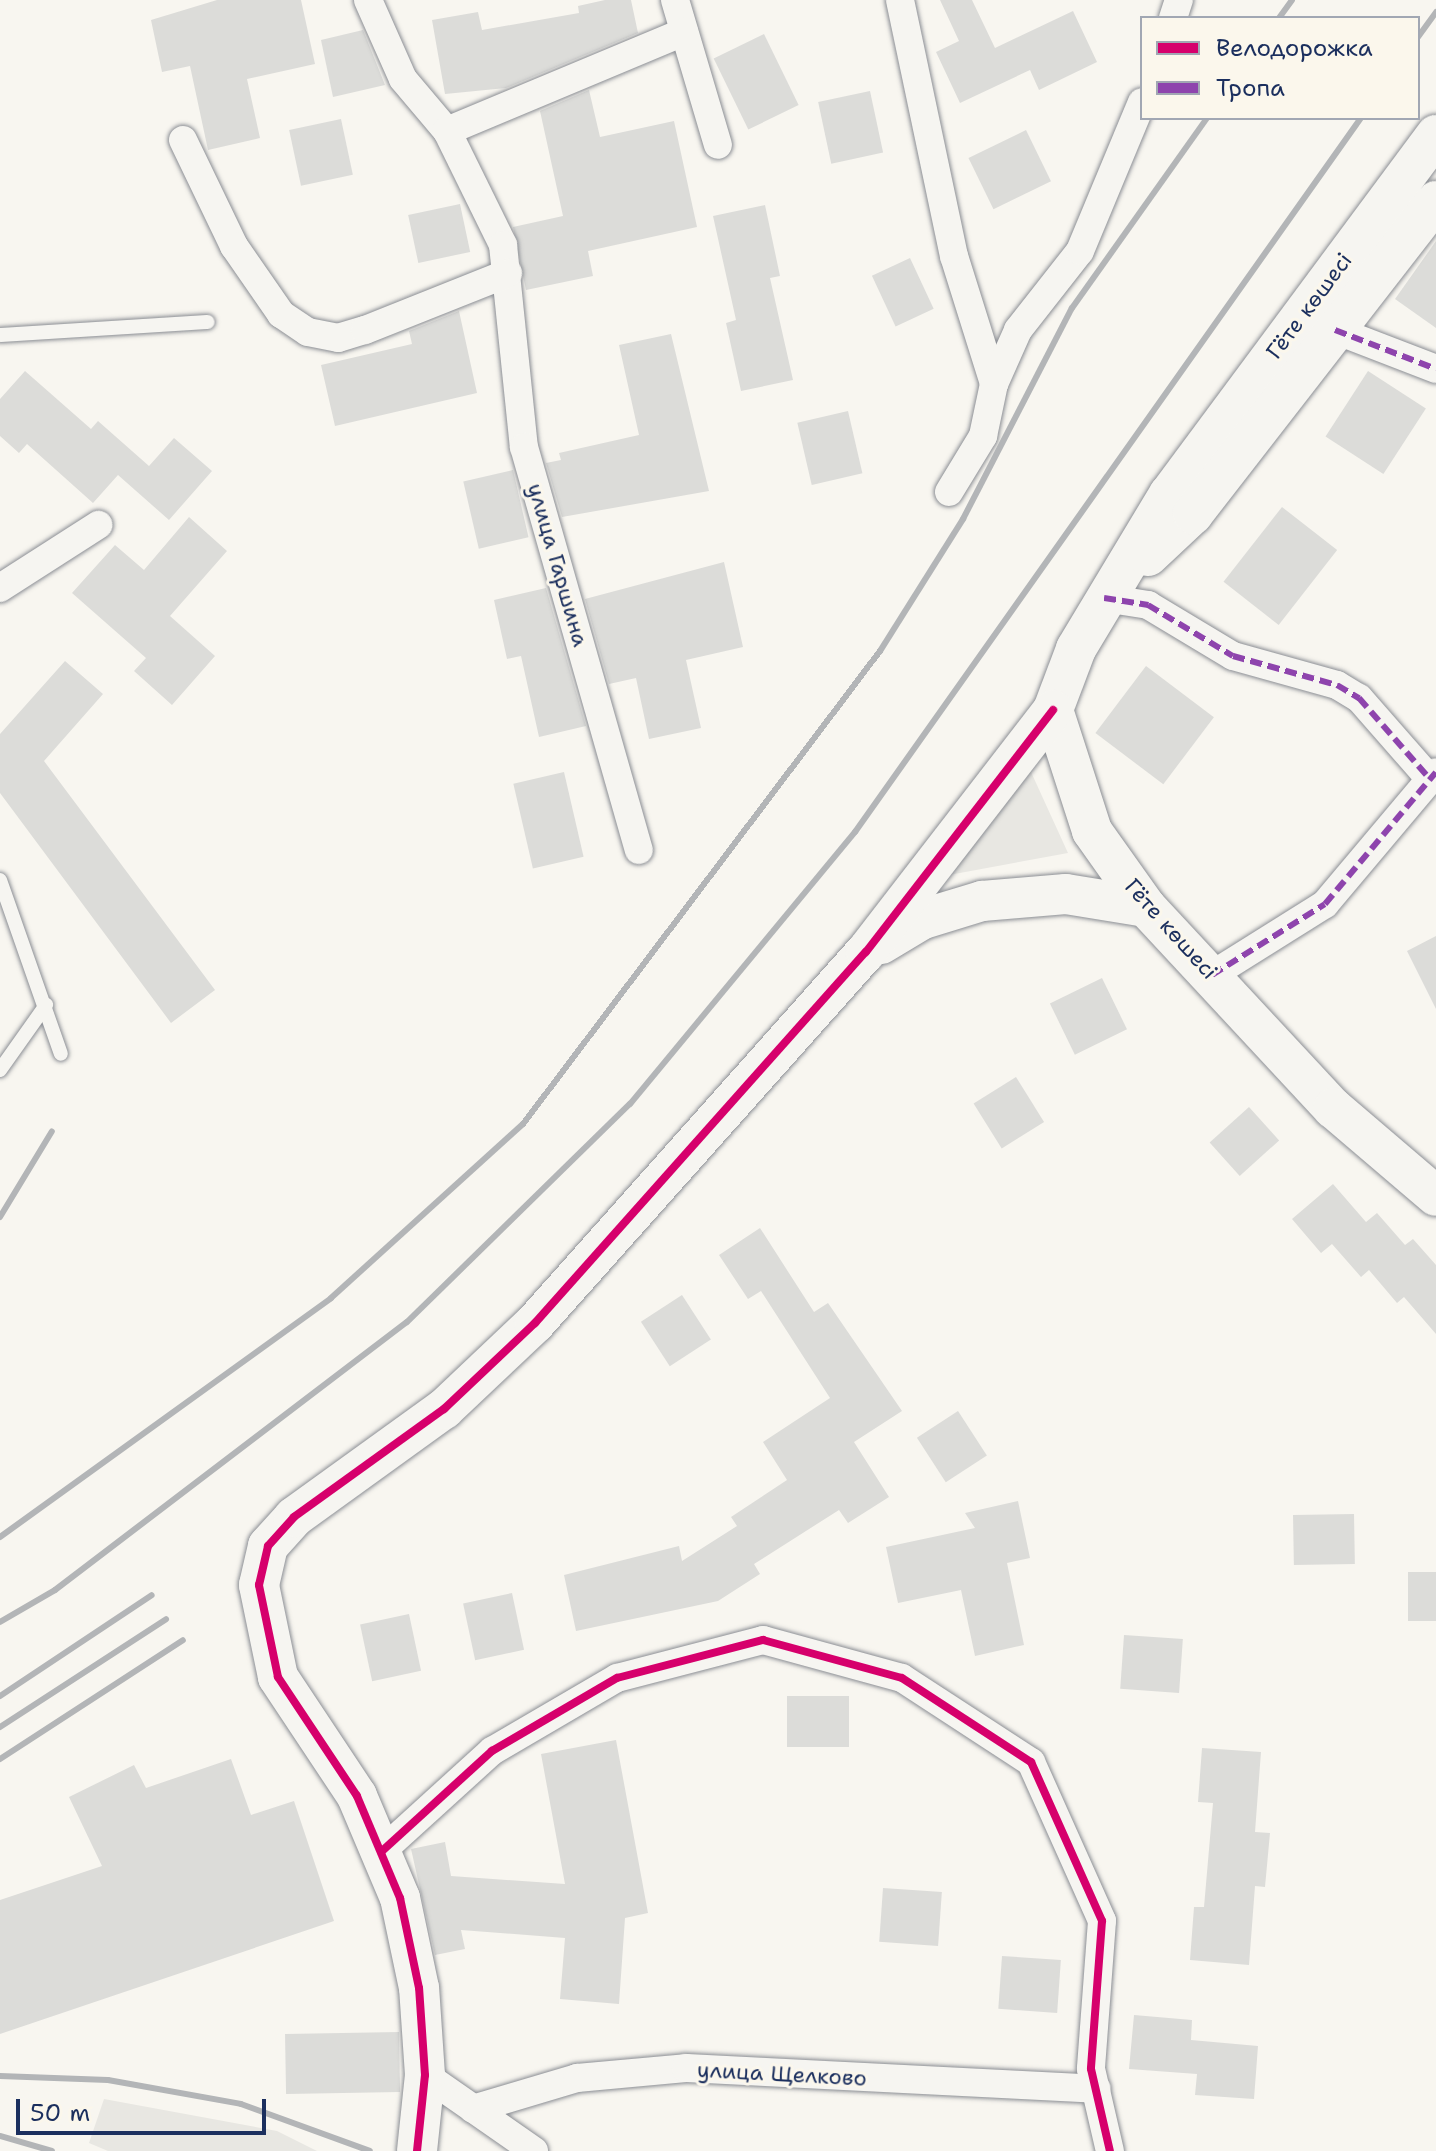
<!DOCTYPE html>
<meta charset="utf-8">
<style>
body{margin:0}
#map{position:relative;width:1436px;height:2151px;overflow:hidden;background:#f8f6f0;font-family:"Shantell Sans",sans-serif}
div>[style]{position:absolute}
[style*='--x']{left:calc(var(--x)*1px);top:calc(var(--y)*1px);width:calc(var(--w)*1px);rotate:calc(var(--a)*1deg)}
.green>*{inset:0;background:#e8e7e2}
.building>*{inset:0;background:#dcdcd9;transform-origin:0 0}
.roads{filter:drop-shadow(0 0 2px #8b8e94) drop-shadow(0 0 2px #8b8e94)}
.lane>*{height:14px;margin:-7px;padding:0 7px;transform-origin:7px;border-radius:7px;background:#f6f5f1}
.street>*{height:28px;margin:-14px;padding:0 14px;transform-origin:14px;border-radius:14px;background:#f6f5f1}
.secondary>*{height:40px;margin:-20px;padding:0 20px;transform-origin:20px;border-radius:20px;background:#f6f5f1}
.rail>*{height:6px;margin:-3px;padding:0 3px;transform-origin:3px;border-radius:3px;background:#b3b5b7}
.quiet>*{height:6px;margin-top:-3px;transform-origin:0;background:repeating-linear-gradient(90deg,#8e44ad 0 12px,transparent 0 18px)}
.cycleway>*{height:8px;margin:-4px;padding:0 4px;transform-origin:4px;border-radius:4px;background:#d6006c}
span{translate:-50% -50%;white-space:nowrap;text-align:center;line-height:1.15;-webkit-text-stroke:6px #fbf7ec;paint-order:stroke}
.street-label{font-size:22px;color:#1b2f5e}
.legend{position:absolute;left:1140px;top:16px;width:280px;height:104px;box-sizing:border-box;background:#fbf7ec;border:2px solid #a1a7b3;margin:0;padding:10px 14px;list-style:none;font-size:24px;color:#1b2f5e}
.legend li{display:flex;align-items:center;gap:16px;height:40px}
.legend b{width:40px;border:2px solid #a1a7b3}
.scale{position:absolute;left:16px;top:2099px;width:250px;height:36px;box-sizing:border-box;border:4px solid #1b2f5e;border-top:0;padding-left:10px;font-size:24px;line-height:28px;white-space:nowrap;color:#1b2f5e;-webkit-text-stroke:6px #fbf7ec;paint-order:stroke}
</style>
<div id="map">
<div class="green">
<i style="clip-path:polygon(1026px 761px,1068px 853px,949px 875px)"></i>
<i style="clip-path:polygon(104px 2099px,277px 2131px,317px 2151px,108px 2151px,89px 2143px)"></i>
</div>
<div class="building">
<i style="clip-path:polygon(217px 0,301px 0,315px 64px,247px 79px,260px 138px,208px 150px,190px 66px,162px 72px,151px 20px)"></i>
<i style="clip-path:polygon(605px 0,631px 0,638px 33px,506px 88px,445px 94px,432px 20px,478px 12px,482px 30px,579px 13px,578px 6px)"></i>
<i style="clip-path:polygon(940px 0,972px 0,995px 48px,1073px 11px,1097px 62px,1039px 90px,1030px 70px,960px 103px,936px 52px,959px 41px)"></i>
<i style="clip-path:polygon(363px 30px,385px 85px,333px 97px,321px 40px)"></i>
<i style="left:764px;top:34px;width:79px;height:56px;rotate:64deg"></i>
<i style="clip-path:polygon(589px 90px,600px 137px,674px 121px,697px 227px,588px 251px,593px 276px,526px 290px,513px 227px,563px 216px,540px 111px)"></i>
<i style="left:870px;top:91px;width:63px;height:53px;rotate:78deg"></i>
<i style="left:341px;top:119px;width:57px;height:53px;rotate:78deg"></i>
<i style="left:1026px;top:130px;width:57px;height:64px;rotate:64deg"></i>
<i style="left:460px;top:204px;width:49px;height:53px;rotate:78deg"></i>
<i style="clip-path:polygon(765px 205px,780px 276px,770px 278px,793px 380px,741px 391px,726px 323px,736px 320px,713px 216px)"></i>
<i style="clip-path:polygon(1436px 241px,1436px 328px,1395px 299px)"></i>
<i style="left:910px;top:258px;width:56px;height:42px;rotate:65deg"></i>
<i style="clip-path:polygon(459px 311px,477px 393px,335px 426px,321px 365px,412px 344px,409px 331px)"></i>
<i style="clip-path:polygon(671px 334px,709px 491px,562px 517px,546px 463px,561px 460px,559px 453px,639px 435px,619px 345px)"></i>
<i style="clip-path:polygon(25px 371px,91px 429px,98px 421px,149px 466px,174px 438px,212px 471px,169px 520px,118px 475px,93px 503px,27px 444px,19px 453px,0 436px,0 399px)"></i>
<i style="left:1368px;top:371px;width:69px;height:78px;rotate:33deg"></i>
<i style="left:848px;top:411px;width:64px;height:52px;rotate:77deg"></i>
<i style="left:513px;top:470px;width:69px;height:51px;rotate:77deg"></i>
<i style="left:1282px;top:507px;width:70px;height:95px;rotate:38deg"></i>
<i style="clip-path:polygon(189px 517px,227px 551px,170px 616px,215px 656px,172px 705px,134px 671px,146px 658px,72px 593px,115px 545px,144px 570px)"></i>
<i style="clip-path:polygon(724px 562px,743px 647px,686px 660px,701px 728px,649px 739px,636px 678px,609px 684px,585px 599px)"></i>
<i style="clip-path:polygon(546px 588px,586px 726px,539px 737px,521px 656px,507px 659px,494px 600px)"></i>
<i style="clip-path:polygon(65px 661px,103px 694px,44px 761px,215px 990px,171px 1023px,0 793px,0 734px)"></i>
<i style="left:1146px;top:666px;width:85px;height:84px;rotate:37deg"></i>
<i style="left:564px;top:772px;width:87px;height:52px;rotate:77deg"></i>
<i style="clip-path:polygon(1436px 936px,1436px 1009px,1407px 951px)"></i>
<i style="left:1102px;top:978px;width:57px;height:58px;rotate:64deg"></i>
<i style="left:1016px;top:1077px;width:53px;height:50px;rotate:58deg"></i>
<i style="left:1249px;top:1107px;width:45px;height:53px;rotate:48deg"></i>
<i style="clip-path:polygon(1333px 1184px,1366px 1222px,1377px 1213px,1405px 1245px,1413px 1239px,1436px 1265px,1436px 1334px,1404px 1297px,1397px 1303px,1369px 1270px,1361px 1277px,1332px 1244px,1321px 1253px,1292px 1219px)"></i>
<i style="clip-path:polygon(760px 1228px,814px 1312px,828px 1303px,902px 1411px,854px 1442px,889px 1497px,848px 1523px,839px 1510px,754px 1564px,760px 1574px,718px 1601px,576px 1631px,564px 1575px,679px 1546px,682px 1561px,737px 1526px,731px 1517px,787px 1480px,763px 1442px,830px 1398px,761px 1291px,748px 1299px,719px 1255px)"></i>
<i style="left:682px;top:1295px;width:53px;height:49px;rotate:57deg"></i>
<i style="left:958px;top:1411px;width:53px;height:49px;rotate:57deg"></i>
<i style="clip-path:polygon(1018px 1501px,1030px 1558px,1007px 1563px,1024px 1645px,975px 1656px,961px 1590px,898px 1603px,886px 1547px,975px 1528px,965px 1513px)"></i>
<i style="left:1354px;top:1514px;width:50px;height:61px;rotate:89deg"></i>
<i style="left:1436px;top:1572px;width:49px;height:28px;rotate:90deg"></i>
<i style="left:512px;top:1593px;width:58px;height:50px;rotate:78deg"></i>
<i style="left:409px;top:1614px;width:58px;height:50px;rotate:78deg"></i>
<i style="left:1124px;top:1635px;width:59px;height:54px;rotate:4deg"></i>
<i style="left:849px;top:1696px;width:51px;height:62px;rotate:90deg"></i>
<i style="clip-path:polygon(616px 1740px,648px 1913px,625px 1918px,619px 2004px,560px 1999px,565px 1938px,461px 1930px,465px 1949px,435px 1955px,411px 1849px,445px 1842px,451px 1876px,565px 1884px,541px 1754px)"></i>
<i style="clip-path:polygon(1202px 1748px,1261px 1752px,1255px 1832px,1270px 1833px,1265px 1887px,1255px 1886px,1249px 1965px,1190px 1960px,1194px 1907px,1204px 1907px,1213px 1803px,1198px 1802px)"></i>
<i style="clip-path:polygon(231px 1759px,251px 1815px,294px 1801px,334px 1921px,0 2034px,0 1900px,102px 1866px,69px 1797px,134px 1765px,146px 1788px)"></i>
<i style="left:883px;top:1888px;width:59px;height:54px;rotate:4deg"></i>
<i style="left:1002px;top:1956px;width:59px;height:53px;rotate:4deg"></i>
<i style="clip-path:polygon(1134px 2015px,1192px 2020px,1191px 2040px,1258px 2046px,1254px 2099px,1195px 2095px,1197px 2074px,1129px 2069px)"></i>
<i style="left:399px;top:2032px;width:60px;height:114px;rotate:89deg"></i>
</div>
<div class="roads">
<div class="lane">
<i style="--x:0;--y:335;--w:208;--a:-3.6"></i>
<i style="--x:0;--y:880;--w:184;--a:70.7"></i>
<i style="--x:0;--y:1070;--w:80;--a:-54.7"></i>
</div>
<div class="street">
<i style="--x:368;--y:0;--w:86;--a:66.1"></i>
<i style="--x:403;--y:79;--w:68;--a:49.8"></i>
<i style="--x:447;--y:131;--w:127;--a:63.8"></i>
<i style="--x:503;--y:245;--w:203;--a:84.1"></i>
<i style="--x:524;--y:447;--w:419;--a:74.1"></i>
<i style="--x:675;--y:0;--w:151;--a:73.5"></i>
<i style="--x:900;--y:0;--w:262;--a:78.1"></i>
<i style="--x:954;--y:256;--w:134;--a:72.6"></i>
<i style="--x:1173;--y:18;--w:19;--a:-72"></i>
<i style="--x:447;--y:131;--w:257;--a:-22.7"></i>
<i style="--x:183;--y:140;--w:118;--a:64.3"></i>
<i style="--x:234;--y:246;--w:83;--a:55.3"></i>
<i style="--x:281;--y:314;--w:32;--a:34"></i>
<i style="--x:308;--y:332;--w:31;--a:11"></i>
<i style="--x:338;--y:338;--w:28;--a:-17"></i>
<i style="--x:365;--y:330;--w:154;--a:-21.7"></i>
<i style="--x:1335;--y:330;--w:108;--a:21.1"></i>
<i style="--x:949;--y:492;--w:66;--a:-58.7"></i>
<i style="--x:983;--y:436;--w:53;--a:-78.1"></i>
<i style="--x:994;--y:384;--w:59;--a:-66"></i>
<i style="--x:1018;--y:330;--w:100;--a:-51.9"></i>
<i style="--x:1080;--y:251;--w:161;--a:-67.4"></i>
<i style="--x:0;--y:588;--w:117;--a:-32.7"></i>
<i style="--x:1104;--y:598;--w:45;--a:9"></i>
<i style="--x:1148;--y:605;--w:99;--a:31"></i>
<i style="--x:1233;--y:656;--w:108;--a:15.6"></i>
<i style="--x:1337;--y:685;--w:26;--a:31"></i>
<i style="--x:1359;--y:698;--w:108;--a:48.8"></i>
<i style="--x:1212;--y:975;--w:133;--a:-32.1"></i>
<i style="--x:1325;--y:904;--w:172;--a:-49.9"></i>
<i style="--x:382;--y:1851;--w:149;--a:-42.3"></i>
<i style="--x:492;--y:1751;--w:145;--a:-30.3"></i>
<i style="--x:617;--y:1678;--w:151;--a:-14.6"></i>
<i style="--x:763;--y:1640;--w:144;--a:15.3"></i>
<i style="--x:902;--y:1678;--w:154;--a:33.1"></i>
<i style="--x:1031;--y:1762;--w:174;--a:65.9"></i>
<i style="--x:1102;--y:1921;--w:148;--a:94.3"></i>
<i style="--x:1091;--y:2069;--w:84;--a:77"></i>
<i style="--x:425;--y:2075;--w:133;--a:34.9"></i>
<i style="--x:473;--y:2109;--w:109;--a:-16.6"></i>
<i style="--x:577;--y:2078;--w:109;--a:-5.2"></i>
<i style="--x:686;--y:2068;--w:411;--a:2.9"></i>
</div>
<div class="secondary">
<i style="--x:1436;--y:135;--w:447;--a:126.6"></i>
<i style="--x:1169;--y:494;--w:181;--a:121"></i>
<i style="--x:1076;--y:649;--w:65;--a:110.7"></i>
<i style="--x:1053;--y:710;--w:127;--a:72.1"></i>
<i style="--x:1092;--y:831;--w:93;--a:54.6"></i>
<i style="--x:1146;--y:907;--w:275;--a:47.1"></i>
<i style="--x:1333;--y:1108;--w:135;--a:40.5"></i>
<i style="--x:1148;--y:556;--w:62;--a:-43"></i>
<i style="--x:1193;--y:514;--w:396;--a:-52.2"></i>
<i style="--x:881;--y:944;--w:49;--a:-30.8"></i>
<i style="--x:923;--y:919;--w:62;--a:-17"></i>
<i style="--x:982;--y:901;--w:84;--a:-4.8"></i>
<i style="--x:1066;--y:894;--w:81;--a:9.2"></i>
<i style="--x:417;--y:2151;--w:76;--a:-84"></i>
<i style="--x:425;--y:2075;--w:87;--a:-93.9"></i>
<i style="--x:419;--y:1988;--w:92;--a:-101.9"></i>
<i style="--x:400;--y:1898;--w:111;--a:-112.9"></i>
<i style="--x:357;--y:1796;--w:143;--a:-123.6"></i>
<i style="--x:278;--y:1677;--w:94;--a:-101.7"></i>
<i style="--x:259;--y:1585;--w:40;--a:-77"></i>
<i style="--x:268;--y:1546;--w:39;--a:-48"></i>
<i style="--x:294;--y:1517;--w:185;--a:-35.8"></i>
<i style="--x:444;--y:1409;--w:125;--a:-43.4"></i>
<i style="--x:535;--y:1323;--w:497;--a:-48.3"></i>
<i style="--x:866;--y:952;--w:306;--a:-52.3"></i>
</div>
</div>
<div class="rail">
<i style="--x:1279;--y:18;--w:22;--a:-54"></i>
<i style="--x:1418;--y:37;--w:31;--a:-54"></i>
<i style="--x:0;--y:1217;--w:100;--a:-58.8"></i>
<i style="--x:0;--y:1537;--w:408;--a:-35.8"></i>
<i style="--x:331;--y:1298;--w:259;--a:-42.2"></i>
<i style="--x:523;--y:1124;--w:593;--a:-52.96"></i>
<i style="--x:880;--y:651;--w:156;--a:-57.8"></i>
<i style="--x:963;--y:519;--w:237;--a:-62.7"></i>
<i style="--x:1072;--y:308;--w:233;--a:-54.6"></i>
<i style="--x:0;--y:1622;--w:64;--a:-30.2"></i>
<i style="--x:55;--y:1590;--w:442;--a:-37.3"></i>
<i style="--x:407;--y:1322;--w:312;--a:-44.4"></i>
<i style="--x:630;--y:1104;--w:353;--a:-50.4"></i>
<i style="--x:855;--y:832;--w:875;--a:-54.68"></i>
<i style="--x:0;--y:1696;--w:182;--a:-33.6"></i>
<i style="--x:0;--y:1727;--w:198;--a:-33"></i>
<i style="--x:0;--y:1759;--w:218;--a:-33"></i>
<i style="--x:0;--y:2076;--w:108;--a:2.1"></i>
<i style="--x:108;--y:2080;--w:135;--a:10.2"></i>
<i style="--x:241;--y:2104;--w:137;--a:20"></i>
<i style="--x:0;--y:2136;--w:54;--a:16.1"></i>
</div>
<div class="quiet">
<i style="--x:1335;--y:330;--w:108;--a:21.1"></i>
<i style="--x:1104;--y:598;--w:45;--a:9"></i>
<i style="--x:1148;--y:605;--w:99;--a:31"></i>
<i style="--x:1233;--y:656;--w:108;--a:15.6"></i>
<i style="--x:1337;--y:685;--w:26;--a:31"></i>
<i style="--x:1359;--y:698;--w:108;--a:48.8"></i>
<i style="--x:1212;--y:975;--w:133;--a:-32.1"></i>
<i style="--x:1325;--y:904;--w:172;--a:-49.9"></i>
</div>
<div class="cycleway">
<i style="--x:382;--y:1851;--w:149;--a:-42.3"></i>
<i style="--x:492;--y:1751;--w:145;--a:-30.3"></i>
<i style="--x:617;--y:1678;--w:151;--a:-14.6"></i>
<i style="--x:763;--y:1640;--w:144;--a:15.3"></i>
<i style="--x:902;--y:1678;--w:154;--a:33.1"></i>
<i style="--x:1031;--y:1762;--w:174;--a:65.9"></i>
<i style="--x:1102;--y:1921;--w:148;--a:94.3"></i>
<i style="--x:1091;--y:2069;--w:84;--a:77"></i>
<i style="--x:417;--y:2151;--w:76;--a:-84"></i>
<i style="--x:425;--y:2075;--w:87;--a:-93.9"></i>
<i style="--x:419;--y:1988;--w:92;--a:-101.9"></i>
<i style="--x:400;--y:1898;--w:111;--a:-112.9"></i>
<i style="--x:357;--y:1796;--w:143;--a:-123.6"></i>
<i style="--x:278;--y:1677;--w:94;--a:-101.7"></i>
<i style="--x:259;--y:1585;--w:40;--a:-77"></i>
<i style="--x:268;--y:1546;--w:39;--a:-48"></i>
<i style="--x:294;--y:1517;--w:185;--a:-35.8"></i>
<i style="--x:444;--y:1409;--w:125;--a:-43.4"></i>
<i style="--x:535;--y:1323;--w:497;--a:-48.3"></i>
<i style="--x:866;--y:952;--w:306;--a:-52.3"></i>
</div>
<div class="street-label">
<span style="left:1309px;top:306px;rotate:-53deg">Гёте көшесі</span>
<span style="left:558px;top:565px;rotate:74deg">улица Гаршина</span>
<span style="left:1171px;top:929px;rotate:48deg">Гёте көшесі</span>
<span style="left:782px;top:2074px;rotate:3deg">улица Щелково</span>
</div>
<ul class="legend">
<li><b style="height:10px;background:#d6006c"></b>Велодорожка</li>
<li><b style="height:10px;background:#8e44ad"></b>Тропа</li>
</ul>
<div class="scale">50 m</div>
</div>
